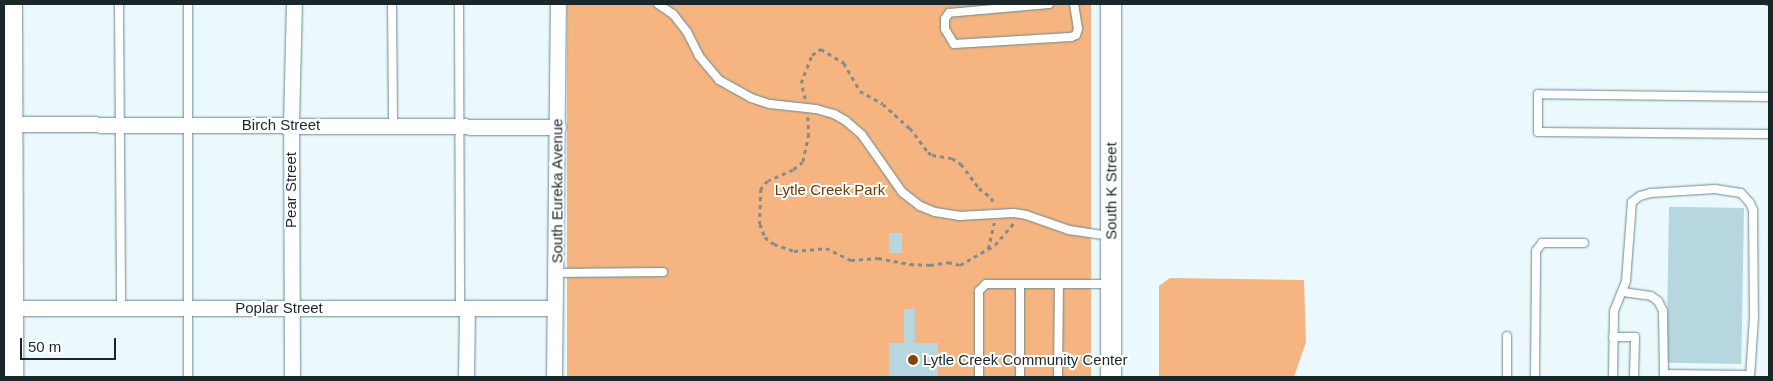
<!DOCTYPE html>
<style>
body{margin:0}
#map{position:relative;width:1773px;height:381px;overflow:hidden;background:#ebf9fc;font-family:Helvetica,sans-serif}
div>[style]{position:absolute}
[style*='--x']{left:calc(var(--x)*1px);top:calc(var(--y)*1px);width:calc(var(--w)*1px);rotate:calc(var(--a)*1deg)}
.green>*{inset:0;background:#f6b580;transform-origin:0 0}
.stream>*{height:4px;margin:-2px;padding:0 2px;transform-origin:2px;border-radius:2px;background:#3ba6be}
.building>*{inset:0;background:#b6d7df;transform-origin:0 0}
.path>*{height:2.5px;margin-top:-1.25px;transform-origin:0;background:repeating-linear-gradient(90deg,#808d90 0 4px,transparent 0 8px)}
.roads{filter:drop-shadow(0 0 1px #6a8a91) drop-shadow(0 0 1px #6a8a91)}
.service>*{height:8px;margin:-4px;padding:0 4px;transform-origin:4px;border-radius:4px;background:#fff}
.minor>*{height:15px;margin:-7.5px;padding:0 7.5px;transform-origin:7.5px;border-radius:7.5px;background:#fff}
.tertiary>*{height:20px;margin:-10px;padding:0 10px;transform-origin:10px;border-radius:10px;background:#fff}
.secondary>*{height:22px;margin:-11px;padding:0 11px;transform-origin:11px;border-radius:11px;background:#fff}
.dots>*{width:14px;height:14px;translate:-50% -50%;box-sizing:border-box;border:2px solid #fff;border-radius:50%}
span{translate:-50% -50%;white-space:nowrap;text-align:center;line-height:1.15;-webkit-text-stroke:4px #fff;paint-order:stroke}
.street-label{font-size:15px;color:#1a272a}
.park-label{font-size:15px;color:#6f3c04}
.poi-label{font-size:15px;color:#1a272a}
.left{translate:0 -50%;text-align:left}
.frame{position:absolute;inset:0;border:5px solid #1a272a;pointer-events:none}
.scale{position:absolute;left:20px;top:338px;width:96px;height:22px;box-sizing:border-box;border:2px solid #1a272a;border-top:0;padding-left:6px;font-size:15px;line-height:18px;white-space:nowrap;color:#1a272a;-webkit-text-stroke:4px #fff;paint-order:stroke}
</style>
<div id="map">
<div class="green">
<i style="left:567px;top:4px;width:524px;height:373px"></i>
<i style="clip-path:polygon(1170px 278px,1304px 280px,1306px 342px,1294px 377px,1159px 377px,1159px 286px)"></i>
</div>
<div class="stream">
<i style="--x:1767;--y:4;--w:2;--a:0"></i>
</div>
<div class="building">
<i style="left:1744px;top:208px;width:156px;height:75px;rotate:91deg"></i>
<i style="left:889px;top:233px;width:13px;height:20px"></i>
<i style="clip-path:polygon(904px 309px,915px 309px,915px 343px,938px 343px,938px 377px,889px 377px,889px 343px,904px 343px)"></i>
</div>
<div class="path">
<i style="--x:805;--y:99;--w:16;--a:-104"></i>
<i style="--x:801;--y:83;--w:30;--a:-69"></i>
<i style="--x:812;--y:55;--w:11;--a:-34"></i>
<i style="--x:821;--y:49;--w:27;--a:31"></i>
<i style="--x:844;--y:63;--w:32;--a:60"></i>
<i style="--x:860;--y:91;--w:26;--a:29"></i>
<i style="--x:883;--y:104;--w:36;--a:42"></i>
<i style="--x:910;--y:128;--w:30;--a:53"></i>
<i style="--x:928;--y:152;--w:5;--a:37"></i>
<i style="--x:932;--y:155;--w:20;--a:9"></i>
<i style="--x:952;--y:158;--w:11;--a:34"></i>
<i style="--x:961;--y:164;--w:30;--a:53"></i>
<i style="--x:979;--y:188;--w:16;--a:38"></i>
<i style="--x:992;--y:198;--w:7;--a:82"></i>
<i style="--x:808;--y:117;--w:17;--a:87"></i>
<i style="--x:809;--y:134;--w:29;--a:102"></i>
<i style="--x:803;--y:162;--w:13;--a:141"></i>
<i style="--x:793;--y:170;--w:27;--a:156"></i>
<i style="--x:768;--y:181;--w:11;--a:131"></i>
<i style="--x:761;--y:189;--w:35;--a:92"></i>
<i style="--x:760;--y:224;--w:14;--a:69"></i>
<i style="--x:765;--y:237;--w:11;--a:38"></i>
<i style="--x:774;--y:244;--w:21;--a:19"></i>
<i style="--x:794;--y:251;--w:32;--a:-5"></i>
<i style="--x:826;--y:248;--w:28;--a:26"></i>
<i style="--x:851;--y:260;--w:27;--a:-4"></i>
<i style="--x:878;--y:258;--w:33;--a:11"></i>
<i style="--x:910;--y:264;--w:20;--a:3"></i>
<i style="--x:930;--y:265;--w:18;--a:-9"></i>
<i style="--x:948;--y:262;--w:12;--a:14"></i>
<i style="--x:960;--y:265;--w:40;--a:-29.7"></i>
<i style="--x:995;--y:245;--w:30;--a:-50"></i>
<i style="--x:988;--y:249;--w:27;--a:-77"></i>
</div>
<div class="roads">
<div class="service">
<i style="--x:119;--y:4;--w:303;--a:89.6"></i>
<i style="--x:188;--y:4;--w:373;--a:90"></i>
<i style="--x:392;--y:4;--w:121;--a:89.5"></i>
<i style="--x:459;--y:4;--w:304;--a:89.8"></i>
<i style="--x:658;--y:4;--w:18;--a:34"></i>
<i style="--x:673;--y:14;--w:23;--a:52"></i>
<i style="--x:687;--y:32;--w:27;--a:63"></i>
<i style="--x:699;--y:56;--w:31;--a:50"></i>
<i style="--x:719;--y:80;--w:37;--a:29"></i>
<i style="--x:751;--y:98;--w:20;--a:18"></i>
<i style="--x:770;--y:104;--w:46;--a:6.2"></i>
<i style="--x:816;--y:109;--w:19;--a:16"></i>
<i style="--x:834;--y:114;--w:14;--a:30"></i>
<i style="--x:846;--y:121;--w:21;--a:41"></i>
<i style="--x:862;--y:135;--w:70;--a:54.9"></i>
<i style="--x:902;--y:192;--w:23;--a:38"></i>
<i style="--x:920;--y:206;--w:16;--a:22"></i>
<i style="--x:935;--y:212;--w:24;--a:9"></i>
<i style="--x:959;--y:216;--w:55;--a:-3.1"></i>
<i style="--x:1014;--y:213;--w:12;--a:9"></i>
<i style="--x:1026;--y:215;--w:46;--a:19.2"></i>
<i style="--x:1069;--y:230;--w:41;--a:8.3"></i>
<i style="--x:1049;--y:4;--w:100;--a:174.9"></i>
<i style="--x:949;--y:13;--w:7;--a:124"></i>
<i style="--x:945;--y:19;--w:10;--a:90"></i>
<i style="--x:945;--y:29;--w:17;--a:59"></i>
<i style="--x:954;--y:44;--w:117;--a:-3.4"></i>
<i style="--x:1071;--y:37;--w:5;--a:-22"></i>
<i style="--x:1076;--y:35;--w:6;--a:-72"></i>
<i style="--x:1078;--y:29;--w:25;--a:-99"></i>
<i style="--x:1769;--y:97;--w:231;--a:-179.3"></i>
<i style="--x:1538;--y:94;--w:38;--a:90"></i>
<i style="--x:1538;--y:132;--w:231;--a:0.5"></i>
<i style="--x:557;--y:273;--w:106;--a:-0.5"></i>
<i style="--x:1623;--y:292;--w:28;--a:8"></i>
<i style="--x:1651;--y:296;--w:9;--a:36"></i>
<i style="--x:1658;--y:301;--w:11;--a:63"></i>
<i style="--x:1663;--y:311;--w:66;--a:89.1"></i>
<i style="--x:1613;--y:337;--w:22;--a:0"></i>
<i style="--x:1635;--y:337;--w:40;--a:91.4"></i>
<i style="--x:1664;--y:374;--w:86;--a:0.7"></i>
<i style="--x:979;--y:377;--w:86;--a:-90"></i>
<i style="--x:979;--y:291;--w:10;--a:-45"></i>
<i style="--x:986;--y:284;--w:123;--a:0"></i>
<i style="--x:1020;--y:377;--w:93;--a:-90"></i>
<i style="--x:1058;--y:377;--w:93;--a:-89.4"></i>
<i style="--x:1507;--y:377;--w:41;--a:-90"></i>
<i style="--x:1535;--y:377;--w:126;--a:-89.5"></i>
<i style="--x:1536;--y:251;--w:10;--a:-53"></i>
<i style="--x:1542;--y:243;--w:42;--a:0"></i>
<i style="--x:1613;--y:377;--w:66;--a:-89.1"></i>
<i style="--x:1614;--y:311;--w:32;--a:-68"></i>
<i style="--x:1626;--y:281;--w:79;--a:-85.7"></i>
<i style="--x:1632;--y:202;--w:10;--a:-37"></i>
<i style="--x:1640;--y:196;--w:11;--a:-15"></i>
<i style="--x:1651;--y:193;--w:64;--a:-3.6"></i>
<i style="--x:1715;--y:189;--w:26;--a:9"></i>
<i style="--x:1741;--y:193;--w:13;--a:48"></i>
<i style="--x:1750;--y:203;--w:8;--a:67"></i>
<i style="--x:1753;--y:210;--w:107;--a:89.5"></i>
<i style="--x:1754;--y:317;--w:60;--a:93.8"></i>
</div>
<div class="minor">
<i style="--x:4;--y:124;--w:554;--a:0.31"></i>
<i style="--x:4;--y:308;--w:549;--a:0"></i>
<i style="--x:292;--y:377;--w:253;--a:-90.2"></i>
<i style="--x:291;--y:124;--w:120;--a:-88.6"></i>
<i style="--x:466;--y:377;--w:69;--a:-89.2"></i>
<i style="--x:554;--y:377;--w:373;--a:-89.4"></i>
</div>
<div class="tertiary">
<i style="--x:1111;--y:377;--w:373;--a:-90"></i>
</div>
<div class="secondary">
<i style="--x:11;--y:4;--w:373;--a:89.8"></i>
</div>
</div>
<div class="dots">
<i style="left:913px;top:360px;background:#814600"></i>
</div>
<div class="street-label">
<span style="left:281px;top:125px">Birch Street</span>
<span style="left:291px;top:190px;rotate:-90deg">Pear Street</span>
<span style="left:557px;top:191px;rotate:-90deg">South Eureka Avenue</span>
<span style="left:1111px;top:191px;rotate:-90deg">South K Street</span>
<span style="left:279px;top:308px">Poplar Street</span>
</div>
<div class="park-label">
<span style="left:830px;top:190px">Lytle Creek Park</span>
</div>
<div class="poi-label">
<span class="left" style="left:923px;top:360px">Lytle Creek Community Center</span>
</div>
<div class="frame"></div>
<div class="scale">50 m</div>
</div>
